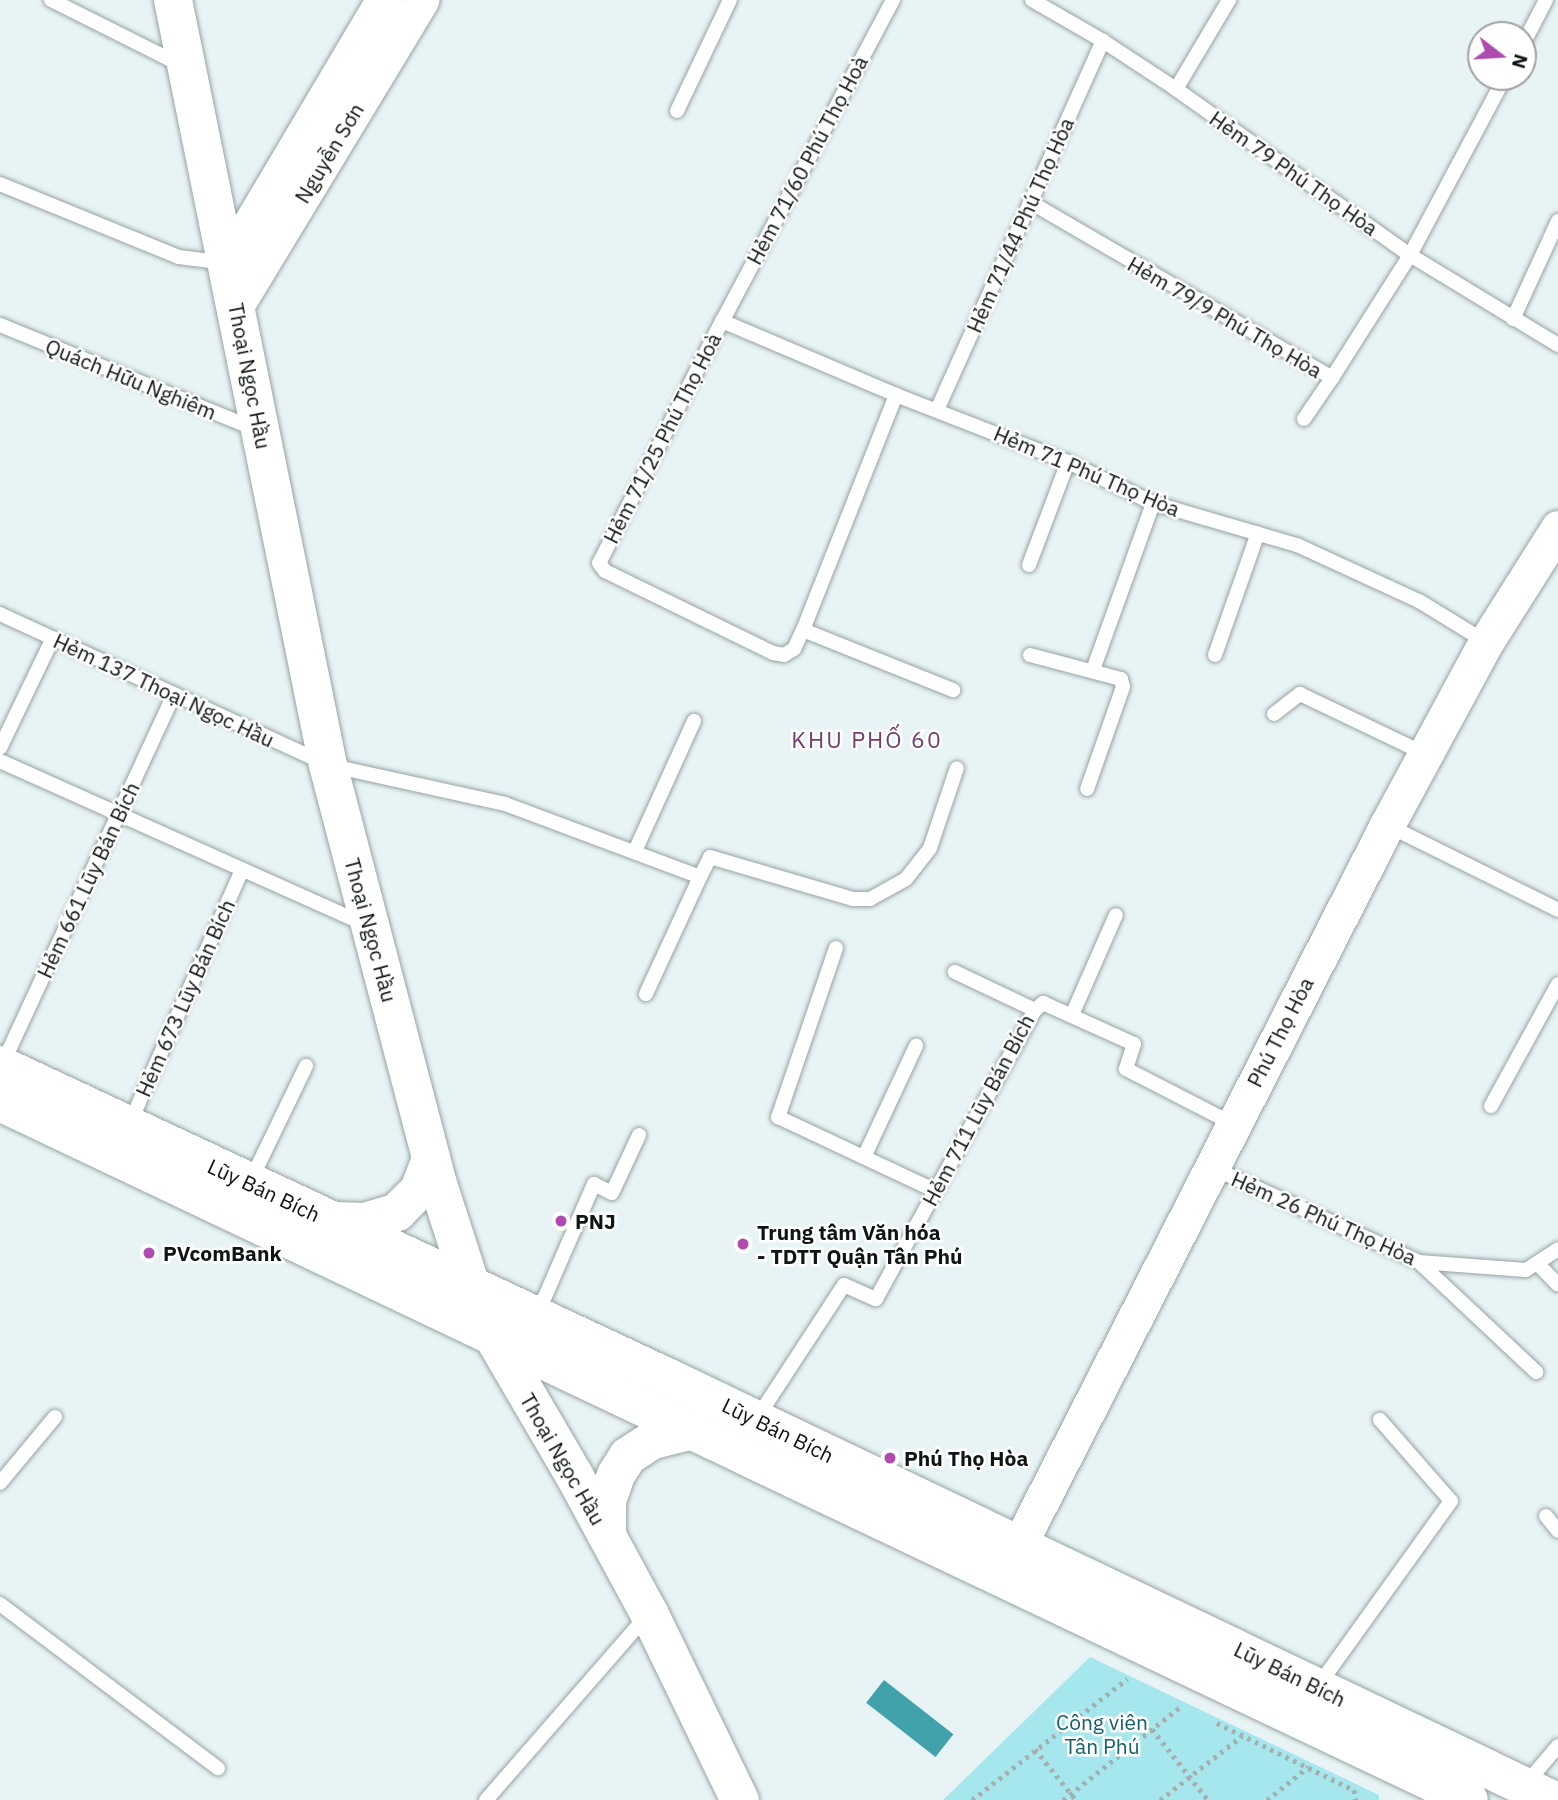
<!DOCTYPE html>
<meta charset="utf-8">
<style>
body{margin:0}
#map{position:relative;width:1558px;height:1800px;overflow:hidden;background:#e7f3f4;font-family:"IBM Plex Sans",sans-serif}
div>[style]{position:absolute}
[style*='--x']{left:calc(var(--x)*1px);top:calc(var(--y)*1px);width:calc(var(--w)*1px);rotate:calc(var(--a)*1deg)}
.green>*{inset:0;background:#a6e7ee}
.water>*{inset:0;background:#41a2ac;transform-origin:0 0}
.path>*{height:4.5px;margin-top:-2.25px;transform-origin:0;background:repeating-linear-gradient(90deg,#a5afaf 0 3.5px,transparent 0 8.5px)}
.roads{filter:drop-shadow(0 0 2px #97a3a4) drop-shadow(0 0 2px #97a3a4)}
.service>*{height:14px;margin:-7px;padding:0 7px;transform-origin:7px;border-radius:7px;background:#fff}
.tertiary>*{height:35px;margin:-17.5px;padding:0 17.5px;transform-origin:17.5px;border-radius:17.5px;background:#fff}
.secondary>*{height:38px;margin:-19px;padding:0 19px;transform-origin:19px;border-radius:19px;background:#fff}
.dots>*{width:19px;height:19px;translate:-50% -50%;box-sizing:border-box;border:4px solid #fff;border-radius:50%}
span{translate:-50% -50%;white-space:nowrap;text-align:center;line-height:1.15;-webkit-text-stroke:5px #fff;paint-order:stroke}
.street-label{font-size:21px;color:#0f1414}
.poi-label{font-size:21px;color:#0f1414;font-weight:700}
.left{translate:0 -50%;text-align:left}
.park-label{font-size:21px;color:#116169}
.neighbourhood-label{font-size:23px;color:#713e70;letter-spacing:2px}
.north{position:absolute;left:1467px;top:21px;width:70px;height:70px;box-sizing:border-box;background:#fff;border:2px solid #9fa1a1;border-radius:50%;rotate:107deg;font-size:19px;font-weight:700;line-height:28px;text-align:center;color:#0f1414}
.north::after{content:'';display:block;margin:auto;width:24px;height:32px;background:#af4aaf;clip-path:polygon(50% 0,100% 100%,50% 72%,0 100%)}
</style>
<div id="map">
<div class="green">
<i style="clip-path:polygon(1090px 1657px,1379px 1795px,1379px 1800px,943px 1800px)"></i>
</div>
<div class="water">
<i style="left:884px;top:1680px;width:88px;height:29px;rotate:38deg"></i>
</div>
<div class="path">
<i style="--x:1217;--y:1723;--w:153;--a:26.1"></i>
<i style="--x:1354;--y:1790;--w:10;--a:79"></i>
<i style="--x:1152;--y:1729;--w:90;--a:51.7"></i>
<i style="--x:1035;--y:1749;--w:65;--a:51.2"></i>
<i style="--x:972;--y:1800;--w:197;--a:-38"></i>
<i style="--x:1063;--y:1800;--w:151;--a:-38.5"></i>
<i style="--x:1160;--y:1800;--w:104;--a:-38"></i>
<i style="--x:1267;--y:1800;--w:53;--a:-38.8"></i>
</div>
<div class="roads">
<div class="service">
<i style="--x:51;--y:0;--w:145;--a:26.6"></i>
<i style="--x:893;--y:0;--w:364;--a:118"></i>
<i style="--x:722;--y:321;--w:271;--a:116.9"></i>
<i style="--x:599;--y:563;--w:10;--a:53"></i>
<i style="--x:605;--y:571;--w:187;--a:26"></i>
<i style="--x:773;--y:653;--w:11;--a:10"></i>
<i style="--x:784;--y:655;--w:12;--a:-31"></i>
<i style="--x:794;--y:649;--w:21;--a:-65"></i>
<i style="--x:803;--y:630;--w:253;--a:-68.4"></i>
<i style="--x:1032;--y:0;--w:82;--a:30"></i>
<i style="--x:1103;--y:41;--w:87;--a:33.3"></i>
<i style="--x:1176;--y:89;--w:287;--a:35.4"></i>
<i style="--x:1410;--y:255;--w:173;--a:31.3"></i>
<i style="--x:1523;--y:44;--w:50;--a:-62.4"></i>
<i style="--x:1176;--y:89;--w:104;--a:-59.2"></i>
<i style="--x:677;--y:111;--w:123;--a:-64.5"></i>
<i style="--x:0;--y:184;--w:193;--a:22.2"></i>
<i style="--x:179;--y:257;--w:47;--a:7.3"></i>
<i style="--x:1030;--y:202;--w:350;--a:30.2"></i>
<i style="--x:1332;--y:378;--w:146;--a:-57.6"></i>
<i style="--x:1410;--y:255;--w:202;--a:-61.9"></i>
<i style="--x:1513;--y:319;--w:108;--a:-65.3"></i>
<i style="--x:722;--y:321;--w:189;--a:23"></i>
<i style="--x:896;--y:395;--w:185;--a:21.3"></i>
<i style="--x:1068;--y:462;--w:94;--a:25.8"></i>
<i style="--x:1153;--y:503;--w:150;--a:16.3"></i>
<i style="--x:1297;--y:545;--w:134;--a:24.7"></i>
<i style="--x:1419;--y:601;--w:79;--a:31.5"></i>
<i style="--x:0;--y:325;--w:275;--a:22.2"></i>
<i style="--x:937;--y:410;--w:405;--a:-65.8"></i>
<i style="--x:1304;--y:419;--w:50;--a:-55.7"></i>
<i style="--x:1029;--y:565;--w:110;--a:-69.3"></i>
<i style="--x:0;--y:614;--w:361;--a:24.7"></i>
<i style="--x:328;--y:765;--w:181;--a:12.4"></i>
<i style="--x:505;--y:804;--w:208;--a:20.5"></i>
<i style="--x:700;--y:877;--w:129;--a:114.8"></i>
<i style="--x:803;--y:630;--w:162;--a:21.8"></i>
<i style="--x:1030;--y:655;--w:94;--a:14.8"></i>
<i style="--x:1121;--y:679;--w:8;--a:76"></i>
<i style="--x:1123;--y:687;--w:108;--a:109.4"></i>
<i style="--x:1215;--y:655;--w:129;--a:-70.6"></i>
<i style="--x:1093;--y:670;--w:177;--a:-70.2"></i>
<i style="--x:1274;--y:714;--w:33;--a:-38"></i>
<i style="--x:1300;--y:694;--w:139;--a:25.6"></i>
<i style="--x:0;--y:748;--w:122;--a:-64.3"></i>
<i style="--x:0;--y:761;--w:400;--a:24.1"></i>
<i style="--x:1387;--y:825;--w:191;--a:26.4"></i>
<i style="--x:635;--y:851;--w:143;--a:-65.6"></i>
<i style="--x:700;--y:877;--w:22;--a:-63"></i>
<i style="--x:710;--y:857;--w:149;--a:16.4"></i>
<i style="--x:853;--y:899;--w:17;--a:0"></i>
<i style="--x:870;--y:899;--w:41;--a:-29.1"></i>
<i style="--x:906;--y:879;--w:39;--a:-52"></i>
<i style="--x:930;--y:848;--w:84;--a:-71.4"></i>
<i style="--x:836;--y:948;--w:179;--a:108.9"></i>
<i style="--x:778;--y:1117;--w:174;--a:25.1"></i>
<i style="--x:1035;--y:1010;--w:11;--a:-41"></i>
<i style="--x:1043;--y:1003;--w:100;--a:24.3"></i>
<i style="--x:1134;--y:1044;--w:26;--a:108"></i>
<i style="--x:1126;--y:1069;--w:120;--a:27.2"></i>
<i style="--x:1072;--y:1015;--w:109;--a:-66.3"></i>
<i style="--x:2;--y:1065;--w:408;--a:-65.1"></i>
<i style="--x:1491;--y:1106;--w:139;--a:-61.2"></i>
<i style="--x:129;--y:1125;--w:279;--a:-66.1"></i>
<i style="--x:864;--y:1157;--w:123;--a:-64.9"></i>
<i style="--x:1213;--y:1168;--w:226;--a:24.5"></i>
<i style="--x:1419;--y:1262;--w:107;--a:4.3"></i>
<i style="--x:1526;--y:1270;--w:38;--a:-33"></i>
<i style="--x:250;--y:1182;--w:129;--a:-64.2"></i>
<i style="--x:1419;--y:1262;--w:161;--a:43.2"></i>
<i style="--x:1537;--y:1263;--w:30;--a:46"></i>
<i style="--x:537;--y:1315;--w:143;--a:-66.5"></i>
<i style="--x:594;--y:1184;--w:20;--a:27"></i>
<i style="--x:612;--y:1193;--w:64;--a:-65"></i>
<i style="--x:757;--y:1418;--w:159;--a:-56.8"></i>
<i style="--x:844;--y:1285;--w:35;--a:24"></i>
<i style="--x:876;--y:1299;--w:330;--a:-61.2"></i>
<i style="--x:1035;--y:1010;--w:89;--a:-154.6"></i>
<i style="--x:0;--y:1483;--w:86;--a:-50.2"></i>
<i style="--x:1546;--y:1516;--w:19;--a:51"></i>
<i style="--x:0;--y:1604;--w:273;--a:37"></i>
<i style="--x:1318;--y:1686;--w:228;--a:-54.3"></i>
<i style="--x:1451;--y:1501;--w:108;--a:-131.2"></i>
<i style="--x:1525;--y:1785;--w:51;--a:-49.8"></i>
<i style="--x:486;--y:1800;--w:247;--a:-48.9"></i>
</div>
<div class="tertiary">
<i style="--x:227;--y:263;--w:306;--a:-59.3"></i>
<i style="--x:236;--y:306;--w:358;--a:-58.8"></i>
<i style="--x:1019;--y:1545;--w:809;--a:-62.93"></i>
<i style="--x:1387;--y:825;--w:208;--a:-61.6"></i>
<i style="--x:1486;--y:642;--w:135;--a:-57.7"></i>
</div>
<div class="secondary">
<i style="--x:173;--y:0;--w:781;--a:78.55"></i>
<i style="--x:328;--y:765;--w:433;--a:75.3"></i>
<i style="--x:438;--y:1184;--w:107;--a:72.1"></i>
<i style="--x:471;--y:1286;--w:51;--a:66.9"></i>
<i style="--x:491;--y:1333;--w:164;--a:59.7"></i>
<i style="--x:574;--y:1475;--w:157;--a:61.5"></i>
<i style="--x:649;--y:1613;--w:208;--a:64.1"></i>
<i style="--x:0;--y:1065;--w:736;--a:25.07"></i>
<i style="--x:667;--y:1377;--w:982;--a:25.52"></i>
<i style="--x:0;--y:1102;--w:1626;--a:25.41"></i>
<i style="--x:336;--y:1221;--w:29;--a:2"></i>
<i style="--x:365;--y:1222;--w:34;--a:-17"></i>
<i style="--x:397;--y:1212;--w:31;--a:-45"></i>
<i style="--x:419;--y:1190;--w:34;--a:-69"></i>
<i style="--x:607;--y:1536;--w:35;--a:-90"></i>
<i style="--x:607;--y:1501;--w:28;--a:-71"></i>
<i style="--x:616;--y:1475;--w:22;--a:-58"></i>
<i style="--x:628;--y:1456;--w:30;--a:-33"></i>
<i style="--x:653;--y:1440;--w:41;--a:-14"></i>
</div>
</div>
<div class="dots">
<i style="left:561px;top:1221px;background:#af4aaf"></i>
<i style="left:743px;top:1244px;background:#af4aaf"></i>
<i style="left:149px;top:1253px;background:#af4aaf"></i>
<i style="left:890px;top:1458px;background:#af4aaf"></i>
</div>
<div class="street-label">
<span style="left:329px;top:153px;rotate:-59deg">Nguyễn Sơn</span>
<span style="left:807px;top:160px;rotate:-62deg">Hẻm 71/60 Phú Thọ Hoà</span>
<span style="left:1294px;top:173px;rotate:35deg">Hẻm 79 Phú Thọ Hòa</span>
<span style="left:1020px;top:225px;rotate:-66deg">Hẻm 71/44 Phú Thọ Hòa</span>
<span style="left:1225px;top:317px;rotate:30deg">Hẻm 79/9 Phú Thọ Hòa</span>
<span style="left:250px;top:376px;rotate:79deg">Thoại Ngọc Hầu</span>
<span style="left:131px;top:379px;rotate:22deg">Quách Hữu Nghiêm</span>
<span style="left:662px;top:438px;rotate:-63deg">Hẻm 71/25 Phú Thọ Hoà</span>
<span style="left:1087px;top:471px;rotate:23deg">Hẻm 71 Phú Thọ Hòa</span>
<span style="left:164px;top:690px;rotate:25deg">Hẻm 137 Thoại Ngọc Hầu</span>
<span style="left:88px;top:880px;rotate:-65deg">Hẻm 661 Lũy Bán Bích</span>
<span style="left:371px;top:930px;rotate:75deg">Thoại Ngọc Hầu</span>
<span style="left:185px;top:998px;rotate:-66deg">Hẻm 673 Lũy Bán Bích</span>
<span style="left:1280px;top:1032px;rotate:-63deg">Phú Thọ Hòa</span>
<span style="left:978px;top:1110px;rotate:-62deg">Hẻm 711 Lũy Bán Bích</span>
<span style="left:264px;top:1190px;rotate:25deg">Lũy Bán Bích</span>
<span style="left:1324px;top:1218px;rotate:24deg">Hẻm 26 Phú Thọ Hòa</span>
<span style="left:778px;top:1430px;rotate:26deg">Lũy Bán Bích</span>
<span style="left:563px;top:1459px;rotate:60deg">Thoại Ngọc Hầu</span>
<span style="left:1290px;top:1674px;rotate:26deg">Lũy Bán Bích</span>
</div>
<div class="poi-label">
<span class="left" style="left:575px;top:1221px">PNJ</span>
<span class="left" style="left:757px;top:1244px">Trung tâm Văn hóa<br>- TDTT Quận Tân Phú</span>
<span class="left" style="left:163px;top:1253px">PVcomBank</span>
<span class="left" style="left:904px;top:1458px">Phú Thọ Hòa</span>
</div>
<div class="park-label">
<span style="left:1102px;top:1734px">Công viên<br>Tân Phú</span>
</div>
<div class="neighbourhood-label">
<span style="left:867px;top:739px">KHU PHỐ 60</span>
</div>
<div class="north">N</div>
</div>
